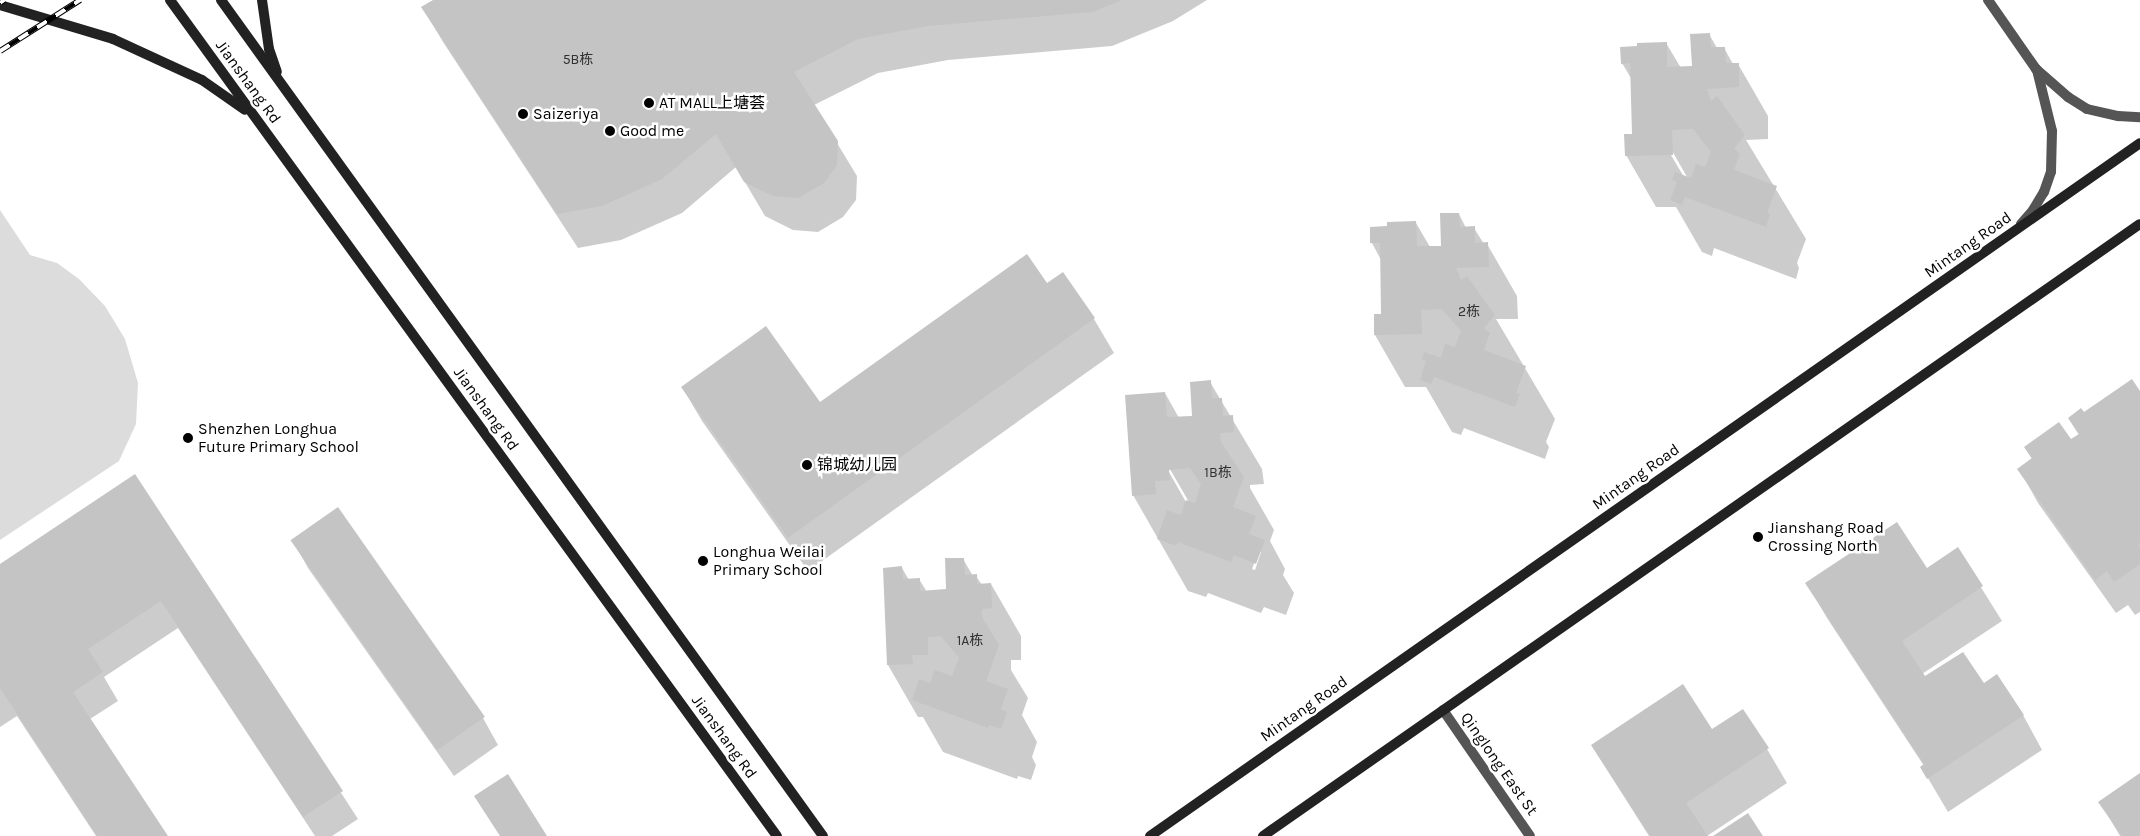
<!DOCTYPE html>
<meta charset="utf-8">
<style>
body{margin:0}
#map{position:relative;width:2140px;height:836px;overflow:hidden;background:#fff;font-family:Karla,"Noto Sans SC",sans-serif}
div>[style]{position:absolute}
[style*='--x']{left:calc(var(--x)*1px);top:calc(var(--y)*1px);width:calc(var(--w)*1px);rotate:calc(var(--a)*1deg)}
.green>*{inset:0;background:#dcdcdc}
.shadow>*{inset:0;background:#0003}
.building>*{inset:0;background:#c4c4c4;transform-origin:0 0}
.minor>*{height:10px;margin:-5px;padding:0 5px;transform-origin:5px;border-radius:5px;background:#555}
.secondary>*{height:10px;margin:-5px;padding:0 5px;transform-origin:5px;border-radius:5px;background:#222}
.rail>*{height:5.5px;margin-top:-2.75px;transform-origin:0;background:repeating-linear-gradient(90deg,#fff 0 11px,#000 0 22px);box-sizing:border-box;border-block:1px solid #000}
.dots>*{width:14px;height:14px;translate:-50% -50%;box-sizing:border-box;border:2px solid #fff;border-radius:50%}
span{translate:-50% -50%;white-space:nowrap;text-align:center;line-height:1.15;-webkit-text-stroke:5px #fff;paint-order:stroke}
.number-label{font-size:14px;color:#313131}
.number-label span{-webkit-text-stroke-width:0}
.street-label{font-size:16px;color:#000}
.poi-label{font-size:16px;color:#000}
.left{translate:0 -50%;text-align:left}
</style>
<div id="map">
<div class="green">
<i style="clip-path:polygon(0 210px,30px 255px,57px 263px,79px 279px,105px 306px,125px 339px,138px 383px,136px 424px,119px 461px,0 540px)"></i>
</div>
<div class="shadow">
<i style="clip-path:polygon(435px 0,1207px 0,1173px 21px,1112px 46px,948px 60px,878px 73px,814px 105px,857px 176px,856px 200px,843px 217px,818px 232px,793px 230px,765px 216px,736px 167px,682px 213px,621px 240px,578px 248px,443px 42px,423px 8px)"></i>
<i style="clip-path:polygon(evenodd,1709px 34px,1717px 48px,1724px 48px,1733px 64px,1738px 64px,1768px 116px,1768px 139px,1746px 140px,1806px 239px,1797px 263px,1799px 268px,1796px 279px,1714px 248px,1712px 256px,1702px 252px,1676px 207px,1656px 207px,1626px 155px,1633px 135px,1632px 80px,1622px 63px,1666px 43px,1681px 68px,1693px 67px,1709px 34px,1671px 149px,1687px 177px,1684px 177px,1668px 150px,1671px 149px)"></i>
<i style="clip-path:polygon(1459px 214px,1466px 228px,1474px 228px,1484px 244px,1487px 244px,1517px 296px,1518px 319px,1496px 319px,1555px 419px,1546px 442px,1549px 447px,1545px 459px,1464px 428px,1461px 435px,1452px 432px,1426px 387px,1405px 387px,1375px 335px,1375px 315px,1383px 315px,1381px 260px,1372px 243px,1371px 228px,1416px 223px,1430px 247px,1442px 247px)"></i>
<i style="clip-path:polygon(1047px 285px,1094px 319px,1114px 353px,808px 571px,702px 421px,682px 387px,819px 404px)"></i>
<i style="clip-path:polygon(evenodd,1210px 382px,1262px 469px,1264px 484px,1250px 485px,1250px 488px,1274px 530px,1270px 541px,1285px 569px,1283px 575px,1294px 593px,1286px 615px,1264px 607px,1261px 613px,1208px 593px,1206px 597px,1188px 591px,1133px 495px,1165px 393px,1179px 418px,1193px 417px,1210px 382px,1167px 464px,1189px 502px,1186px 502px,1165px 465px,1167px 464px,1210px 382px,1259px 550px,1261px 552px,1255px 570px,1252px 569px,1259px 550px)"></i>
<i style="clip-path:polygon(2140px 393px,2140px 612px,2135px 615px,2128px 605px,2116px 613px,2038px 503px,2019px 469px,2032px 459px,2025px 448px,2071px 441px,2079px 435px,2069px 419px)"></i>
<i style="clip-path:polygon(135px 475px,358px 819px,332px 836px,315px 836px,178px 628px,104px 677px,118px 701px,90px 719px,166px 836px,96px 836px,17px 716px,0 727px,0 566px)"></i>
<i style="clip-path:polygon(293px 541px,483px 718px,498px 745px,454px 776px,308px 568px)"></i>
<i style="clip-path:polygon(1957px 549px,2002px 621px,1922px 674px,1924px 678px,1984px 685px,2023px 715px,2042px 750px,1948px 812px,1922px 768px,1924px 766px,1827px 618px,1807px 583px,1927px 569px)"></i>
<i style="clip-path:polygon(963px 559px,973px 576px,976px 576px,982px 585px,991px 584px,1021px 636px,1021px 660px,1011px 660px,1011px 670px,1028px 698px,1022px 715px,1037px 742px,1032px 757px,1036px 765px,1031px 780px,1018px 776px,1017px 779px,943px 752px,923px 717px,918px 717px,888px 665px,902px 568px,909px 580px,919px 579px,927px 592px,947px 591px)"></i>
<i style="clip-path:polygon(1711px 731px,1767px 749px,1787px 783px,1707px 836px,1649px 836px,1592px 746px)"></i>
<i style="clip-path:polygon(2140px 775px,2140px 836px,2120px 836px,2100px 802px)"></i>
</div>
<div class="building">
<i style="clip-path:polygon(433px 0,1122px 0,1092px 12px,928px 26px,858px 39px,794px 72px,838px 141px,837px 165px,824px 183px,798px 198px,773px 196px,744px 182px,716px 134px,662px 179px,602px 206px,557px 214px,421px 7px)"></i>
<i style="clip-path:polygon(1710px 33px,1711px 47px,1725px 47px,1726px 63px,1739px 63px,1739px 87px,1707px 89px,1711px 101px,1717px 96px,1745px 135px,1734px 149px,1740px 154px,1734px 170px,1777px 186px,1767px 213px,1770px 214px,1766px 227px,1685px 197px,1682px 205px,1670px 200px,1677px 182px,1672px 180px,1675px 172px,1691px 178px,1696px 164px,1705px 167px,1711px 152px,1693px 129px,1672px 130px,1673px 155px,1625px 156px,1624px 134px,1632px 134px,1630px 63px,1621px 64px,1620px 47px,1637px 46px,1637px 43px,1667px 42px,1667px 67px,1692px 66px,1690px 34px)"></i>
<i style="clip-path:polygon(1440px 213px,1459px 213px,1460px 227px,1475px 226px,1475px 243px,1488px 242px,1489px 267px,1456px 268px,1461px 280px,1467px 276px,1495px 315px,1484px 328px,1490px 333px,1484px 350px,1526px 366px,1516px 393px,1520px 394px,1515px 407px,1434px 377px,1431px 384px,1420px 380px,1426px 361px,1422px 360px,1424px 352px,1441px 358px,1445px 344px,1455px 347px,1461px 331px,1442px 309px,1421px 310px,1422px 334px,1374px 335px,1374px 314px,1381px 314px,1380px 243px,1370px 243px,1370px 227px,1387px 226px,1387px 222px,1416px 221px,1417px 246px,1441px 246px)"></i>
<i style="clip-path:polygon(1027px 254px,1047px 283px,1063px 272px,1095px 318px,788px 538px,681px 387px,766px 326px,820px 402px)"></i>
<i style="clip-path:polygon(2132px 379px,2140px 391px,2140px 543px,2138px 545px,2140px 548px,2140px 564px,2114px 582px,2107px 571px,2095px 580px,2017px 469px,2032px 458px,2024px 447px,2059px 422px,2071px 439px,2079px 434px,2068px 418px,2081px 408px,2084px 412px)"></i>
<i style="clip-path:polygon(1211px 380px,1212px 398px,1222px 398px,1223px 416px,1233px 415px,1234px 432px,1220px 433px,1221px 442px,1244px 477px,1233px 507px,1256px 516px,1249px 534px,1265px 540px,1256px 564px,1234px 555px,1231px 562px,1178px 542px,1176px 546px,1157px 539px,1167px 510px,1181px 515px,1186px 500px,1195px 503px,1201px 484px,1190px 468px,1169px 470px,1170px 480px,1155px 481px,1156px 494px,1132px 496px,1125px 395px,1165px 392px,1167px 417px,1192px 416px,1190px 382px)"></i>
<i style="clip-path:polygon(135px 474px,343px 791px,303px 817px,161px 601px,88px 649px,103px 672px,73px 692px,168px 836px,97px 836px,0 688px,0 564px)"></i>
<i style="left:338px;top:507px;width:256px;height:58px;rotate:55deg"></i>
<i style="clip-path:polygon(1897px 522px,1927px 568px,1958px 547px,1983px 586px,1902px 641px,1925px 676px,1963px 652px,1984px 683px,1997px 674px,2024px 715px,1927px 779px,1920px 767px,1924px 764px,1805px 583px)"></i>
<i style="clip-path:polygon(945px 558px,964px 558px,965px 575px,977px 574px,977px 584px,991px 583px,992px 608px,982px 609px,982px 617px,999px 645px,986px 681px,1008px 689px,1001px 709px,1007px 712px,1001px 729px,989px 725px,988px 728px,912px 700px,919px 679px,930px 683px,935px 670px,952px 676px,959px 658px,941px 636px,928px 637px,928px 655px,912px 655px,913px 664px,887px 665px,883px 568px,902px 566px,903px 579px,920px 578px,920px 591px,946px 589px)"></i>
<i style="clip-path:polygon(1683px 684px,1712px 729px,1743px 709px,1769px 748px,1686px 803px,1708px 836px,1650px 836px,1591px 745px)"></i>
<i style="clip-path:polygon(2140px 773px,2140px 836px,2122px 836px,2098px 802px)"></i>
<i style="clip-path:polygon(508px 774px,547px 836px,500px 836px,474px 796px)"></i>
<i style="clip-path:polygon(1748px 813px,1763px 836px,1713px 836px)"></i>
</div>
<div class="minor">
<i style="--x:1988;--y:0;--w:84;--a:55.2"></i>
<i style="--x:2036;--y:69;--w:43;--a:41.2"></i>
<i style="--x:2068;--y:97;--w:22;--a:32"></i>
<i style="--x:2087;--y:109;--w:32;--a:13"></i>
<i style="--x:2118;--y:116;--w:22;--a:3"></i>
<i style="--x:2021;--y:224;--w:18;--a:-49"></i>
<i style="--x:2033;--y:210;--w:21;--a:-59"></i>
<i style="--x:2044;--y:192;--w:21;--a:-71"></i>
<i style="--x:2051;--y:172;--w:41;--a:-88.6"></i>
<i style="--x:2052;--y:131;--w:63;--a:-103.8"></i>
<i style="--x:1443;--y:710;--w:153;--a:55.4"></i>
</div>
<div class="secondary">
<i style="--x:170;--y:0;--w:1033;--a:54.02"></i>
<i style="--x:221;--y:0;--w:1030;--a:54.24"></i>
<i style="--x:262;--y:0;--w:49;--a:81.9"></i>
<i style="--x:269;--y:49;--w:24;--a:71"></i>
<i style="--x:0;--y:5;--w:118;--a:16.7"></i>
<i style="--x:113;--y:39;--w:98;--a:24.7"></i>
<i style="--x:202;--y:80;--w:52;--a:34.9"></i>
<i style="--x:1150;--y:836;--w:1208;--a:-34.99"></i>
<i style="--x:1263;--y:836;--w:1069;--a:-34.91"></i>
</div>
<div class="rail">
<i style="--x:0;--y:3;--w:5;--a:-37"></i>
<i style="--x:0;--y:51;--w:95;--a:-32.5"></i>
</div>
<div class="dots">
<i style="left:649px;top:103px;background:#000"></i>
<i style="left:523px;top:114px;background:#000"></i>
<i style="left:610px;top:131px;background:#000"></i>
<i style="left:188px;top:438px;background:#000"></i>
<i style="left:807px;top:465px;background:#000"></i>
<i style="left:1758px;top:537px;background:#000"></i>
<i style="left:703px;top:561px;background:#000"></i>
</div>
<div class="number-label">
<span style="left:578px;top:60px">5B栋</span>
<span style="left:1469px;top:312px">2栋</span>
<span style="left:1218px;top:473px">1B栋</span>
<span style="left:970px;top:641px">1A栋</span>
</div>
<div class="street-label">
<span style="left:248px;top:82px;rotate:54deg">Jianshang Rd</span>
<span style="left:1968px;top:245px;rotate:-35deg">Mintang Road</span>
<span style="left:486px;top:409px;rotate:54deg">Jianshang Rd</span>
<span style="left:1636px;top:477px;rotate:-35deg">Mintang Road</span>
<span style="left:1304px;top:709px;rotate:-35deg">Mintang Road</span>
<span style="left:724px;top:737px;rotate:54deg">Jianshang Rd</span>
<span style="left:1499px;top:764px;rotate:55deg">Qinglong East St</span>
</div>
<div class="poi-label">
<span class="left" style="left:659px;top:103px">AT MALL上塘荟</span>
<span class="left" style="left:533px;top:114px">Saizeriya</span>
<span class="left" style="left:620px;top:131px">Good me</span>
<span class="left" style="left:198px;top:438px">Shenzhen Longhua<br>Future Primary School</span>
<span class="left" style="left:817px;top:465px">锦城幼儿园</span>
<span class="left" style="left:1768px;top:537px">Jianshang Road<br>Crossing North</span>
<span class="left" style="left:713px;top:561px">Longhua Weilai<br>Primary School</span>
</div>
</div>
